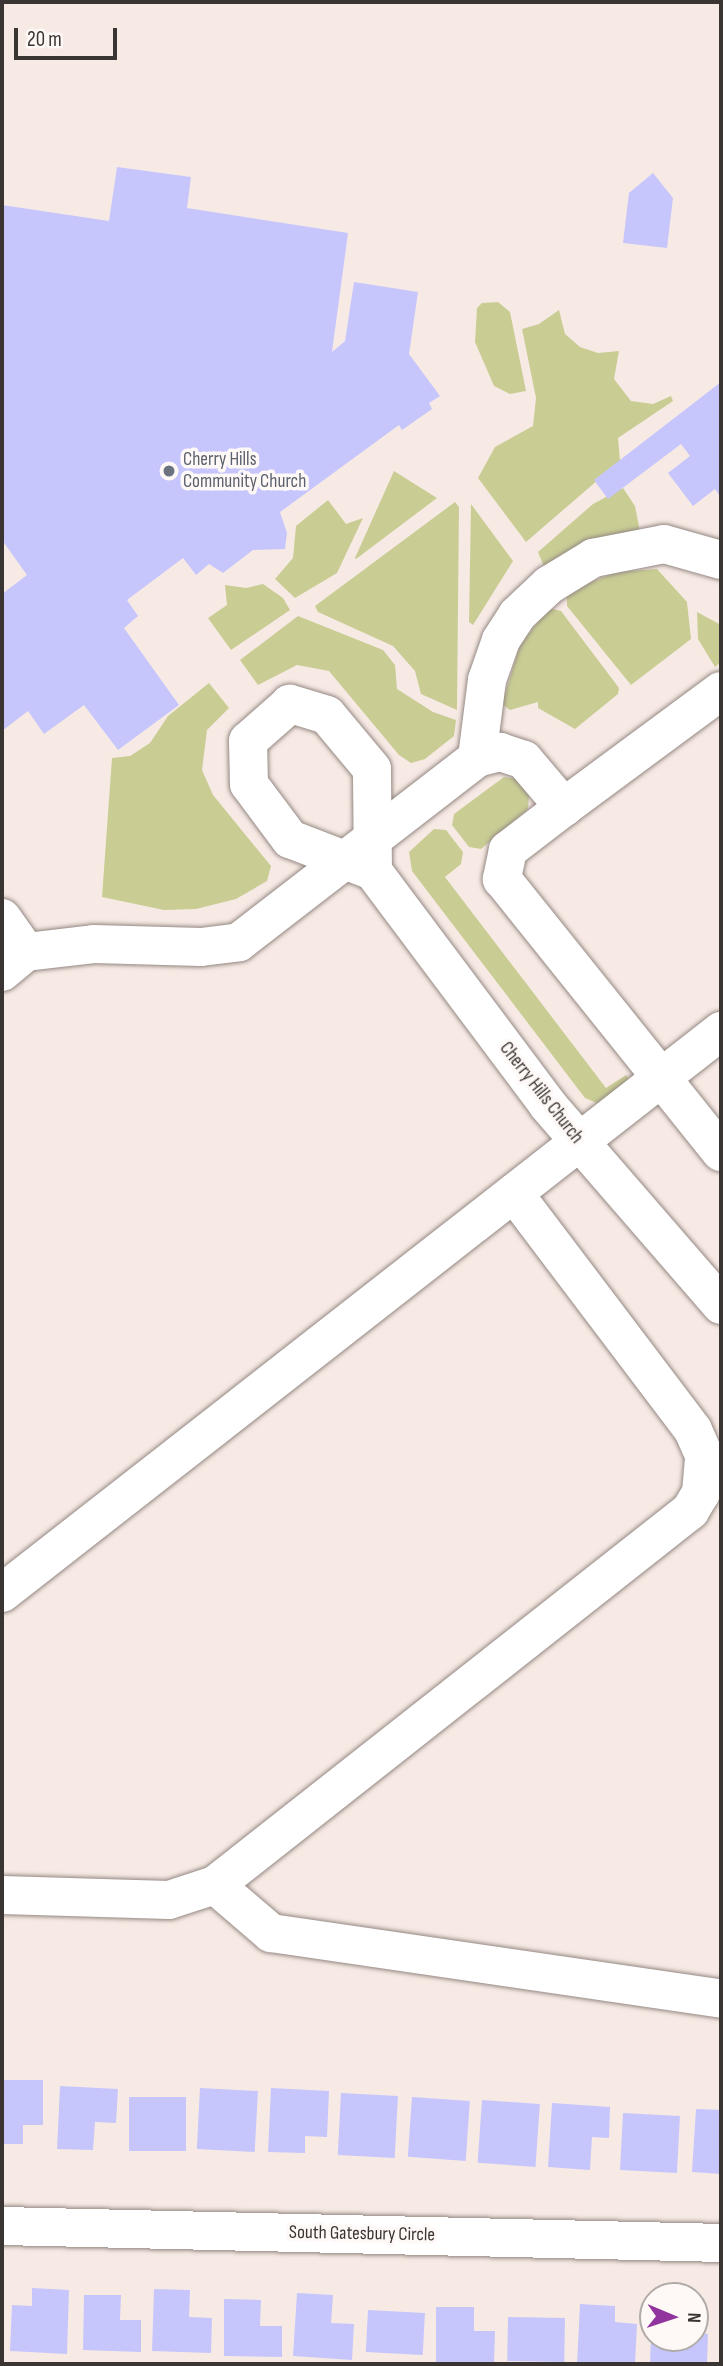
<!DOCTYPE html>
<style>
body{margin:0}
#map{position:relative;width:723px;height:2366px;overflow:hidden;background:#f7eae4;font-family:"Sofia Sans Condensed",sans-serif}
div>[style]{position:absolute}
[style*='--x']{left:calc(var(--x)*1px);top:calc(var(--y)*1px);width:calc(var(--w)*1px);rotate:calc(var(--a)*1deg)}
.green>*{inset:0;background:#c9cd94}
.building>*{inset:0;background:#c6c6fd;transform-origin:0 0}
.roads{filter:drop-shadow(0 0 2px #948883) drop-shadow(0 0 2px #948883)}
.minor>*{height:38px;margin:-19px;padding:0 19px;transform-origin:19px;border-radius:19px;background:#fff}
.dots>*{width:19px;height:19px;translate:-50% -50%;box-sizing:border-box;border:4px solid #fef9f7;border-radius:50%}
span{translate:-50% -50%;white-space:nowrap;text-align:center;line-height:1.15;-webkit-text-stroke:7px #fef9f7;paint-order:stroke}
.worship-label{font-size:19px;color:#5b616d}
.left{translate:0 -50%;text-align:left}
.street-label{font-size:19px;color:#3a3533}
.frame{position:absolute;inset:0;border:4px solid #3a3533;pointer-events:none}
.north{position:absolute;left:639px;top:2282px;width:70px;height:70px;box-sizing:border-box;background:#fef9f7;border:2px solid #b0aba9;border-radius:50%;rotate:92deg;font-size:19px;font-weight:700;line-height:28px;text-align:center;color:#3a3533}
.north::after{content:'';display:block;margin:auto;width:24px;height:32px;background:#91349e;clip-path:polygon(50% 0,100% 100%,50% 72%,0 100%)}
.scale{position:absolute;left:14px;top:28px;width:103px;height:32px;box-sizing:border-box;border:4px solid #3a3533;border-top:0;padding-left:9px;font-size:21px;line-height:24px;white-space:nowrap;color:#3a3533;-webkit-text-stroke:5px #fef9f7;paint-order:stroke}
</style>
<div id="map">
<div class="green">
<i style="clip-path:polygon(498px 302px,510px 312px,526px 391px,510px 394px,494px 386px,475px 342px,477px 308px,482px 303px)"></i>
<i style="clip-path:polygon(559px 310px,565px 334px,580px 347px,598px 353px,619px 351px,614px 379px,631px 401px,653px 404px,671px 396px,673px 401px,618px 438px,620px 461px,526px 542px,478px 478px,495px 447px,533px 426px,536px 398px,522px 329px,539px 324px)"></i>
<i style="clip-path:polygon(394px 471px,437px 498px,356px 559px,355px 558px)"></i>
<i style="clip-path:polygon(623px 488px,635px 506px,641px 537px,545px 569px,538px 552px,593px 504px)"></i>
<i style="clip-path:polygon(328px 500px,346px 524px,363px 518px,337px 573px,295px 598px,275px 579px,293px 558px,296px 526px)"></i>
<i style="clip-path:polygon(455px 502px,459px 507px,457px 710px,421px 694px,415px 671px,393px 646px,318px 612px,315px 606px)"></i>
<i style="clip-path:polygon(471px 504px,513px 561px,473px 625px,469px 622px)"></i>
<i style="clip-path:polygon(657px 569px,687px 602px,691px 639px,631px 685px,567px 606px,567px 592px,616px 572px)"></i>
<i style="clip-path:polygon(263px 584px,283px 598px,290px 610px,231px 650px,208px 618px,227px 605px,225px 585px,246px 588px)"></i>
<i style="clip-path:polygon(549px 608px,561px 611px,619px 688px,618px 694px,575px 729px,538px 708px,538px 702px,510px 710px,502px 704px,520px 645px)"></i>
<i style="clip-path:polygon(697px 612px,721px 625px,721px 662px,715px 667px,698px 639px)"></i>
<i style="clip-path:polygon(298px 616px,383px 650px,395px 665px,397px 689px,433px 712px,456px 720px,454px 736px,425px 759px,411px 763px,399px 755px,329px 671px,297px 665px,258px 685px,240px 660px)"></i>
<i style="clip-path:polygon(209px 683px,229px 708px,207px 730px,202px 770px,213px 795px,271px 866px,267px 881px,236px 899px,196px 909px,164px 910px,102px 897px,112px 758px,130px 756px,150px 743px,168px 716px)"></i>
<i style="clip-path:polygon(504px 777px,517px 779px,529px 795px,528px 809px,481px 849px,469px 847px,452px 825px,454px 814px)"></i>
<i style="clip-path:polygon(434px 829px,446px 830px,463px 852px,461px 864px,445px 877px,606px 1088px,626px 1075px,633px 1084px,599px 1104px,585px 1098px,412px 871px,409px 852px)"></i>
</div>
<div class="building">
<i style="clip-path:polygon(117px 167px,191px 177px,187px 208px,348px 233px,332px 352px,345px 341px,354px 282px,418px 292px,409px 354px,440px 396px,429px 403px,432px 409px,402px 430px,399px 425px,280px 512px,287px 533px,285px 549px,253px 550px,223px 573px,209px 564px,196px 575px,183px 558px,127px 600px,138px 616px,124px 628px,179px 705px,118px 750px,84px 705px,44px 734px,28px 711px,2px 731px,2px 594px,27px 575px,2px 540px,2px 205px,109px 221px)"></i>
<i style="clip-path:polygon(653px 173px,673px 198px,667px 248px,623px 243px,629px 193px)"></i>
<i style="clip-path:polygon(721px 382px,721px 498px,715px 489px,693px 506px,668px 473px,690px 456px,681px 444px,608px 499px,594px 480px)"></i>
<i style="clip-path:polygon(2px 2080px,43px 2080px,43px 2125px,23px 2125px,23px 2144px,2px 2144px)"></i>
<i style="clip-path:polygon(60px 2086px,118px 2089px,116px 2123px,95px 2122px,93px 2150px,57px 2149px)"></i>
<i style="left:200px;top:2088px;width:58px;height:61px;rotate:3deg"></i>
<i style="clip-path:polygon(271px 2088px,329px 2091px,327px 2137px,305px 2136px,305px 2153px,268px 2152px)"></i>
<i style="left:341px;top:2093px;width:57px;height:62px;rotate:3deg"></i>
<i style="left:129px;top:2097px;width:57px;height:54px"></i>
<i style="left:412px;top:2097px;width:58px;height:60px;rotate:4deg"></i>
<i style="left:482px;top:2100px;width:58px;height:63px;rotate:4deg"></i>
<i style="clip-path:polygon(552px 2103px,610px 2107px,609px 2138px,592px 2137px,590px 2170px,548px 2167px)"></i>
<i style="clip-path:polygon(696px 2109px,721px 2110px,721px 2174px,692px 2172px)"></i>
<i style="left:623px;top:2113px;width:57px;height:57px;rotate:3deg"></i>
<i style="clip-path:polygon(32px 2288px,69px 2290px,67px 2354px,10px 2351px,12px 2305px,32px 2306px)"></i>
<i style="clip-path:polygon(154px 2289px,190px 2290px,189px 2317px,212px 2318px,211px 2353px,152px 2351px)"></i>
<i style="clip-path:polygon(297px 2293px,333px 2295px,331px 2323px,354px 2324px,352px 2360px,293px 2356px)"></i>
<i style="clip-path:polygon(84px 2295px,121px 2295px,120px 2320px,141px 2320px,141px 2352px,83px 2350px)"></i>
<i style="clip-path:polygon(224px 2299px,261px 2300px,260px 2326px,282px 2326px,282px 2357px,224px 2356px)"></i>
<i style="clip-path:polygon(580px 2304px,615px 2306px,615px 2322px,637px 2324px,635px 2364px,577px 2364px)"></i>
<i style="clip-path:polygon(436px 2307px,474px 2307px,474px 2331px,495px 2331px,494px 2364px,436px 2363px)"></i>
<i style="left:368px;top:2310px;width:57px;height:42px;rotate:3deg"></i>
<i style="left:508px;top:2317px;width:57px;height:44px;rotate:1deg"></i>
<i style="clip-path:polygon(695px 2333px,708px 2334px,707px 2364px,650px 2364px,651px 2338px,695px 2338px)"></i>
</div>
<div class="roads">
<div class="minor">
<i style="--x:477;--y:758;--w:79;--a:-82.7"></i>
<i style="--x:487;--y:680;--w:42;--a:-70.7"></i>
<i style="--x:501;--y:640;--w:30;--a:-57"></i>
<i style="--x:517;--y:615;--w:44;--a:-43.2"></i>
<i style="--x:549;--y:585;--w:52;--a:-31.5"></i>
<i style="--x:593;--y:558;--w:72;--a:-11.2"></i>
<i style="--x:664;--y:544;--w:59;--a:15.7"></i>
<i style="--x:564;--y:807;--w:71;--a:142.5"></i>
<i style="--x:508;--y:850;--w:30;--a:102"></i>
<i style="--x:502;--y:879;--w:350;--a:51.3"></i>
<i style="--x:373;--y:871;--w:102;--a:-90.6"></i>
<i style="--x:372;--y:769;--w:70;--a:-129.8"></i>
<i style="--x:327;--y:715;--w:39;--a:-163"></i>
<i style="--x:290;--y:704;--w:56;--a:138.6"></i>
<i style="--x:248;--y:741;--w:43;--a:88.7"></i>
<i style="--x:249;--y:784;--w:69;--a:53.3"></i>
<i style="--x:290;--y:839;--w:89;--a:21.1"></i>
<i style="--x:373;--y:871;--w:291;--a:53.2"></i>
<i style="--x:547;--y:1104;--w:266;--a:49.1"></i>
<i style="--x:2;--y:918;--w:42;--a:54.8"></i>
<i style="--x:2;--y:972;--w:31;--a:-40"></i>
<i style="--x:26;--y:952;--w:68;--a:-6.7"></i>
<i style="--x:94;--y:944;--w:107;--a:1.6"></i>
<i style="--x:201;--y:947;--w:38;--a:-7"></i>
<i style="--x:239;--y:942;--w:301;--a:-37.7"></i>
<i style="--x:477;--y:758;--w:24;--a:-15"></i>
<i style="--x:500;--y:752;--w:25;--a:18"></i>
<i style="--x:524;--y:760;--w:62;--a:49.6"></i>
<i style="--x:564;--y:807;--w:195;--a:-36.5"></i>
<i style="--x:2;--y:1593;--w:913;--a:-38.01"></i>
<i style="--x:215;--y:1885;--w:605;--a:-38.22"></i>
<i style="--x:690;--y:1511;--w:21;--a:-59"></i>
<i style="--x:701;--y:1493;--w:38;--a:-85"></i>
<i style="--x:704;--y:1455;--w:27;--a:-114"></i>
<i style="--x:693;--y:1430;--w:297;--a:-127.1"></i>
<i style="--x:2;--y:1895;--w:167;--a:1.7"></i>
<i style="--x:169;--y:1900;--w:48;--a:-18.1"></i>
<i style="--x:215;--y:1885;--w:74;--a:40.6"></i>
<i style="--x:271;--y:1933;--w:455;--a:8.3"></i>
<i style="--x:2;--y:2226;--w:719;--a:1.35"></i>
</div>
</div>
<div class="dots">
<i style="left:169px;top:471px;background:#6b7280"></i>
</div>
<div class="worship-label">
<span class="left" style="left:183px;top:471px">Cherry Hills<br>Community Church</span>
</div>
<div class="street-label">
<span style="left:541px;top:1093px;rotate:52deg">Cherry Hills Church</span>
<span style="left:362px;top:2234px;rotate:1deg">South Gatesbury Circle</span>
</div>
<div class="frame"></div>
<div class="north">N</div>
<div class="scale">20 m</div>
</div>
